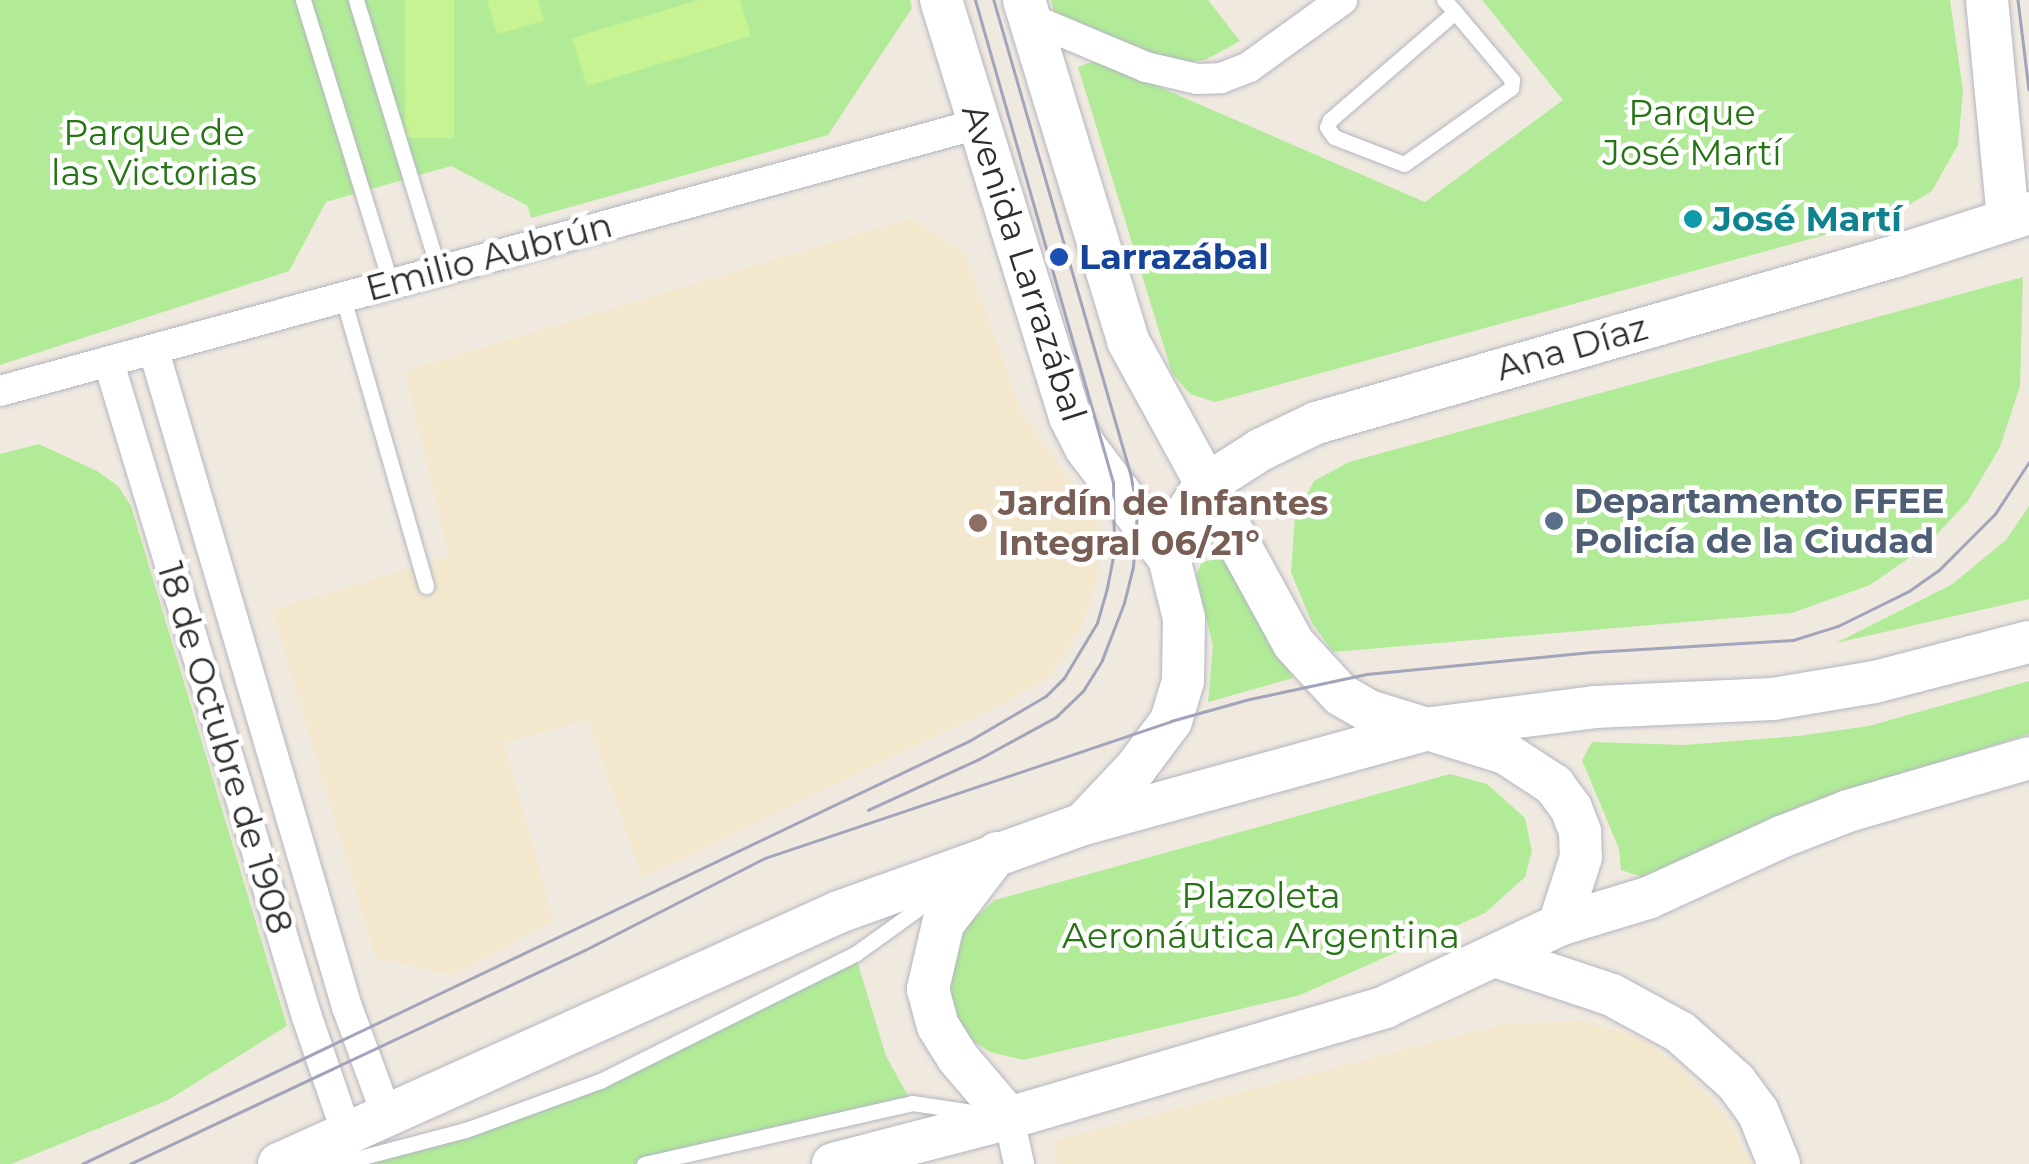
<!DOCTYPE html>
<meta charset="utf-8">
<style>
body{margin:0}
#map{position:relative;width:2029px;height:1164px;overflow:hidden;background:#f0e9df;font-family:Montserrat,sans-serif}
div>[style]{position:absolute}
[style*='--x']{left:calc(var(--x)*1px);top:calc(var(--y)*1px);width:calc(var(--w)*1px);rotate:calc(var(--a)*1deg)}
.education>*{inset:0;background:#f3e8ce}
.green>*{inset:0;background:#b1eb97}
.pitch>*{inset:0;background:#c7f392;transform-origin:0 0}
.roads{filter:drop-shadow(0 0 2px #b3b5c2) drop-shadow(0 0 2px #b3b5c2)}
.lane>*{height:15px;margin:-7.5px;padding:0 7.5px;transform-origin:7.5px;border-radius:7.5px;background:#fff}
.street>*{height:30px;margin:-15px;padding:0 15px;transform-origin:15px;border-radius:15px;background:#fff}
.secondary>*{height:42px;margin:-21px;padding:0 21px;transform-origin:21px;border-radius:21px;background:#fff}
.tram>*{height:2.5px;margin:-1.25px;padding:0 1.25px;transform-origin:1.25px;border-radius:1.25px;background:#a1a4ba}
.dots>*{width:28px;height:28px;translate:-50% -50%;box-sizing:border-box;border:5px solid #fff;border-radius:50%}
span{translate:-50% -50%;white-space:nowrap;text-align:center;line-height:1.15;-webkit-text-stroke:9px #fff;paint-order:stroke}
.park-label{font-size:35px;color:#257514}
.culture-label{font-size:35px;color:#0d838f;font-weight:700}
.left{translate:0 -50%;text-align:left}
.street-label{font-size:35px;color:#2e2e2e}
.transit-label{font-size:35px;color:#164399;font-weight:700}
.service-label{font-size:35px;color:#4e5e75;font-weight:700}
.education-label{font-size:35px;color:#785e54;font-weight:700}
</style>
<div id="map">
<div class="education">
<i style="clip-path:polygon(912px 218px,965px 254px,1021px 410px,1099px 524px,1098px 577px,1080px 630px,1049px 677px,998px 706px,642px 878px,588px 720px,504px 743px,554px 921px,453px 975px,376px 958px,272px 610px,449px 556px,405px 371px)"></i>
<i style="clip-path:polygon(1580px 1021px,1636px 1035px,1678px 1066px,1726px 1115px,1751px 1164px,1058px 1164px,1053px 1141px,1504px 1024px)"></i>
</div>
<div class="green">
<i style="clip-path:polygon(0 0,910px 0,912px 8px,828px 135px,531px 218px,528px 206px,451px 166px,326px 202px,289px 271px,0 365px)"></i>
<i style="clip-path:polygon(1051px 0,1208px 0,1240px 41px,1205px 60px,1172px 64px,1054px 11px)"></i>
<i style="clip-path:polygon(1482px 0,1950px 0,1963px 91px,1958px 145px,1932px 191px,1887px 218px,1215px 402px,1190px 394px,1172px 373px,1078px 67px,1097px 60px,1425px 202px,1563px 100px)"></i>
<i style="clip-path:polygon(2023px 277px,2020px 386px,2000px 447px,1968px 501px,1925px 547px,1870px 585px,1792px 613px,1333px 652px,1312px 623px,1291px 572px,1295px 517px,1314px 481px,1349px 462px)"></i>
<i style="clip-path:polygon(39px 444px,97px 471px,118px 486px,131px 506px,287px 1026px,168px 1100px,11px 1164px,0 1164px,0 454px)"></i>
<i style="clip-path:polygon(2029px 506px,2029px 599px,1836px 643px,1951px 585px,2006px 540px)"></i>
<i style="clip-path:polygon(1222px 558px,1293px 678px,1208px 702px,1213px 646px,1196px 575px,1202px 562px)"></i>
<i style="clip-path:polygon(2029px 681px,2029px 734px,1847px 792px,1642px 877px,1621px 870px,1619px 849px,1582px 760px,1592px 742px,1684px 745px,1798px 736px,1869px 726px)"></i>
<i style="clip-path:polygon(1450px 774px,1487px 784px,1525px 818px,1532px 851px,1525px 877px,1485px 913px,1300px 995px,1023px 1060px,990px 1052px,965px 1036px,951px 1015px,946px 957px,971px 921px,995px 900px)"></i>
<i style="clip-path:polygon(855px 954px,886px 1056px,912px 1103px,644px 1164px,336px 1164px,600px 1081px)"></i>
</div>
<div class="pitch">
<i style="left:405px;top:0;width:49px;height:138px"></i>
<i style="clip-path:polygon(487px 0,538px 0,544px 21px,497px 34px)"></i>
<i style="clip-path:polygon(699px 0,740px 0,751px 36px,587px 86px,572px 38px)"></i>
</div>
<div class="roads">
<div class="lane">
<i style="--x:303;--y:0;--w:297;--a:72.8"></i>
<i style="--x:356;--y:0;--w:283;--a:73"></i>
<i style="--x:1444;--y:0;--w:16;--a:47"></i>
<i style="--x:1455;--y:12;--w:89;--a:50"></i>
<i style="--x:1512;--y:80;--w:8;--a:97"></i>
<i style="--x:1511;--y:88;--w:131;--a:144.6"></i>
<i style="--x:1404;--y:164;--w:75;--a:-158.9"></i>
<i style="--x:1334;--y:137;--w:12;--a:-125"></i>
<i style="--x:1327;--y:127;--w:8;--a:-67"></i>
<i style="--x:1330;--y:120;--w:165;--a:-40.8"></i>
<i style="--x:343;--y:298;--w:300;--a:73.9"></i>
<i style="--x:336;--y:1164;--w:134;--a:-14.7"></i>
<i style="--x:466;--y:1130;--w:143;--a:-20.1"></i>
<i style="--x:600;--y:1081;--w:285;--a:-26.5"></i>
<i style="--x:855;--y:954;--w:105;--a:-35.7"></i>
<i style="--x:644;--y:1164;--w:275;--a:-12.8"></i>
<i style="--x:912;--y:1103;--w:62;--a:8.4"></i>
</div>
<div class="street">
<i style="--x:1029;--y:18;--w:127;--a:22.7"></i>
<i style="--x:1146;--y:67;--w:52;--a:13.2"></i>
<i style="--x:1197;--y:79;--w:24;--a:-2"></i>
<i style="--x:1221;--y:78;--w:30;--a:-21"></i>
<i style="--x:1249;--y:67;--w:115;--a:-35.8"></i>
<i style="--x:154;--y:351;--w:684;--a:73.61"></i>
<i style="--x:347;--y:1007;--w:113;--a:69.8"></i>
<i style="--x:109;--y:363;--w:683;--a:73.16"></i>
<i style="--x:307;--y:1017;--w:120;--a:71.1"></i>
<i style="--x:0;--y:391;--w:1014;--a:-15.27"></i>
<i style="--x:1009;--y:1118;--w:47;--a:77.7"></i>
</div>
<div class="secondary">
<i style="--x:941;--y:0;--w:436;--a:72.8"></i>
<i style="--x:1070;--y:417;--w:35;--a:63"></i>
<i style="--x:1086;--y:448;--w:138;--a:53"></i>
<i style="--x:1169;--y:558;--w:62;--a:76"></i>
<i style="--x:1184;--y:618;--w:63;--a:90.9"></i>
<i style="--x:1183;--y:681;--w:42;--a:106.7"></i>
<i style="--x:1171;--y:721;--w:59;--a:126.7"></i>
<i style="--x:1136;--y:768;--w:76;--a:133.4"></i>
<i style="--x:1024;--y:0;--w:357;--a:73"></i>
<i style="--x:1128;--y:341;--w:345;--a:61.3"></i>
<i style="--x:1294;--y:644;--w:69;--a:47.3"></i>
<i style="--x:1341;--y:695;--w:32;--a:30"></i>
<i style="--x:1369;--y:711;--w:142;--a:17.2"></i>
<i style="--x:1505;--y:753;--w:59;--a:33.1"></i>
<i style="--x:1554;--y:785;--w:29;--a:54"></i>
<i style="--x:1571;--y:808;--w:26;--a:69"></i>
<i style="--x:1580;--y:832;--w:25;--a:88"></i>
<i style="--x:1581;--y:857;--w:71;--a:107.9"></i>
<i style="--x:1987;--y:0;--w:220;--a:84.5"></i>
<i style="--x:1169;--y:558;--w:41;--a:-70.3"></i>
<i style="--x:1183;--y:519;--w:39;--a:-58"></i>
<i style="--x:1204;--y:486;--w:67;--a:-32.7"></i>
<i style="--x:1260;--y:450;--w:62;--a:-25.7"></i>
<i style="--x:1316;--y:423;--w:604;--a:-16.06"></i>
<i style="--x:1896;--y:256;--w:140;--a:-17.9"></i>
<i style="--x:997;--y:853;--w:89;--a:127.3"></i>
<i style="--x:943;--y:924;--w:67;--a:103"></i>
<i style="--x:928;--y:989;--w:38;--a:75"></i>
<i style="--x:938;--y:1026;--w:38;--a:58"></i>
<i style="--x:958;--y:1058;--w:79;--a:49.6"></i>
<i style="--x:1498;--y:957;--w:120;--a:18.4"></i>
<i style="--x:1612;--y:995;--w:77;--a:28.6"></i>
<i style="--x:1680;--y:1032;--w:75;--a:41.8"></i>
<i style="--x:1736;--y:1082;--w:37;--a:54"></i>
<i style="--x:1758;--y:1112;--w:56;--a:68"></i>
<i style="--x:279;--y:1164;--w:614;--a:-24.23"></i>
<i style="--x:839;--y:912;--w:260;--a:-19.8"></i>
<i style="--x:1084;--y:824;--w:361;--a:-15.4"></i>
<i style="--x:1432;--y:728;--w:164;--a:-7.3"></i>
<i style="--x:1595;--y:707;--w:178;--a:-2.6"></i>
<i style="--x:1773;--y:699;--w:103;--a:-9.5"></i>
<i style="--x:1875;--y:682;--w:159;--a:-14.6"></i>
<i style="--x:833;--y:1164;--w:182;--a:-14.6"></i>
<i style="--x:1009;--y:1118;--w:392;--a:-16.4"></i>
<i style="--x:1385;--y:1007;--w:192;--a:-25.2"></i>
<i style="--x:1559;--y:925;--w:93;--a:-16.9"></i>
<i style="--x:1648;--y:898;--w:146;--a:-24.6"></i>
<i style="--x:1781;--y:837;--w:72;--a:-21.2"></i>
<i style="--x:1848;--y:811;--w:189;--a:-16.3"></i>
</div>
</div>
<div class="tram">
<i style="--x:2018;--y:0;--w:90;--a:83"></i>
<i style="--x:868;--y:810;--w:122;--a:-24.7"></i>
<i style="--x:979;--y:759;--w:88;--a:-28.6"></i>
<i style="--x:1056;--y:717;--w:37;--a:-44"></i>
<i style="--x:1083;--y:691;--w:36;--a:-58"></i>
<i style="--x:1102;--y:660;--w:61;--a:-68.9"></i>
<i style="--x:1124;--y:603;--w:37;--a:-76"></i>
<i style="--x:1133;--y:567;--w:55;--a:-85.8"></i>
<i style="--x:1137;--y:512;--w:36;--a:-100"></i>
<i style="--x:1131;--y:477;--w:497;--a:-106.1"></i>
<i style="--x:82;--y:1164;--w:983;--a:-25.5"></i>
<i style="--x:969;--y:741;--w:89;--a:-30.3"></i>
<i style="--x:1046;--y:696;--w:25;--a:-45"></i>
<i style="--x:1064;--y:678;--w:64;--a:-59"></i>
<i style="--x:1097;--y:623;--w:36;--a:-74"></i>
<i style="--x:1107;--y:588;--w:36;--a:-79"></i>
<i style="--x:1114;--y:553;--w:70;--a:-90.8"></i>
<i style="--x:1113;--y:483;--w:502;--a:-105.95"></i>
<i style="--x:130;--y:1164;--w:503;--a:-25.19"></i>
<i style="--x:585;--y:950;--w:202;--a:-27.1"></i>
<i style="--x:765;--y:858;--w:428;--a:-18.6"></i>
<i style="--x:1171;--y:721;--w:82;--a:-15.6"></i>
<i style="--x:1250;--y:699;--w:120;--a:-12.1"></i>
<i style="--x:1367;--y:674;--w:225;--a:-5.6"></i>
<i style="--x:1591;--y:652;--w:202;--a:-3.4"></i>
<i style="--x:1793;--y:640;--w:47;--a:-17.3"></i>
<i style="--x:1838;--y:626;--w:79;--a:-26.2"></i>
<i style="--x:1909;--y:591;--w:35;--a:-35"></i>
<i style="--x:1938;--y:571;--w:81;--a:-45"></i>
<i style="--x:1995;--y:514;--w:62;--a:-56.8"></i>
</div>
<div class="dots">
<i style="left:1693px;top:219px;background:#0f9aa8"></i>
<i style="left:1059px;top:257px;background:#1a4fb4"></i>
<i style="left:1554px;top:521px;background:#5c6f8a"></i>
<i style="left:978px;top:523px;background:#8d6e63"></i>
</div>
<div class="park-label">
<span style="left:1692px;top:133px">Parque<br>José Martí</span>
<span style="left:154px;top:153px">Parque de<br>las Victorias</span>
<span style="left:1261px;top:916px">Plazoleta<br>Aeronáutica Argentina</span>
</div>
<div class="culture-label">
<span class="left" style="left:1713px;top:219px">José Martí</span>
</div>
<div class="street-label">
<span style="left:489px;top:257px;rotate:-15deg">Emilio Aubrún</span>
<span style="left:1024px;top:263px;rotate:72deg">Avenida Larrazábal</span>
<span style="left:1572px;top:348px;rotate:-16deg">Ana Díaz</span>
<span style="left:225px;top:748px;rotate:73deg">18 de Octubre de 1908</span>
</div>
<div class="transit-label">
<span class="left" style="left:1079px;top:257px">Larrazábal</span>
</div>
<div class="service-label">
<span class="left" style="left:1574px;top:521px">Departamento FFEE<br>Policía de la Ciudad</span>
</div>
<div class="education-label">
<span class="left" style="left:998px;top:523px">Jardín de Infantes<br>Integral 06/21°</span>
</div>
</div>
